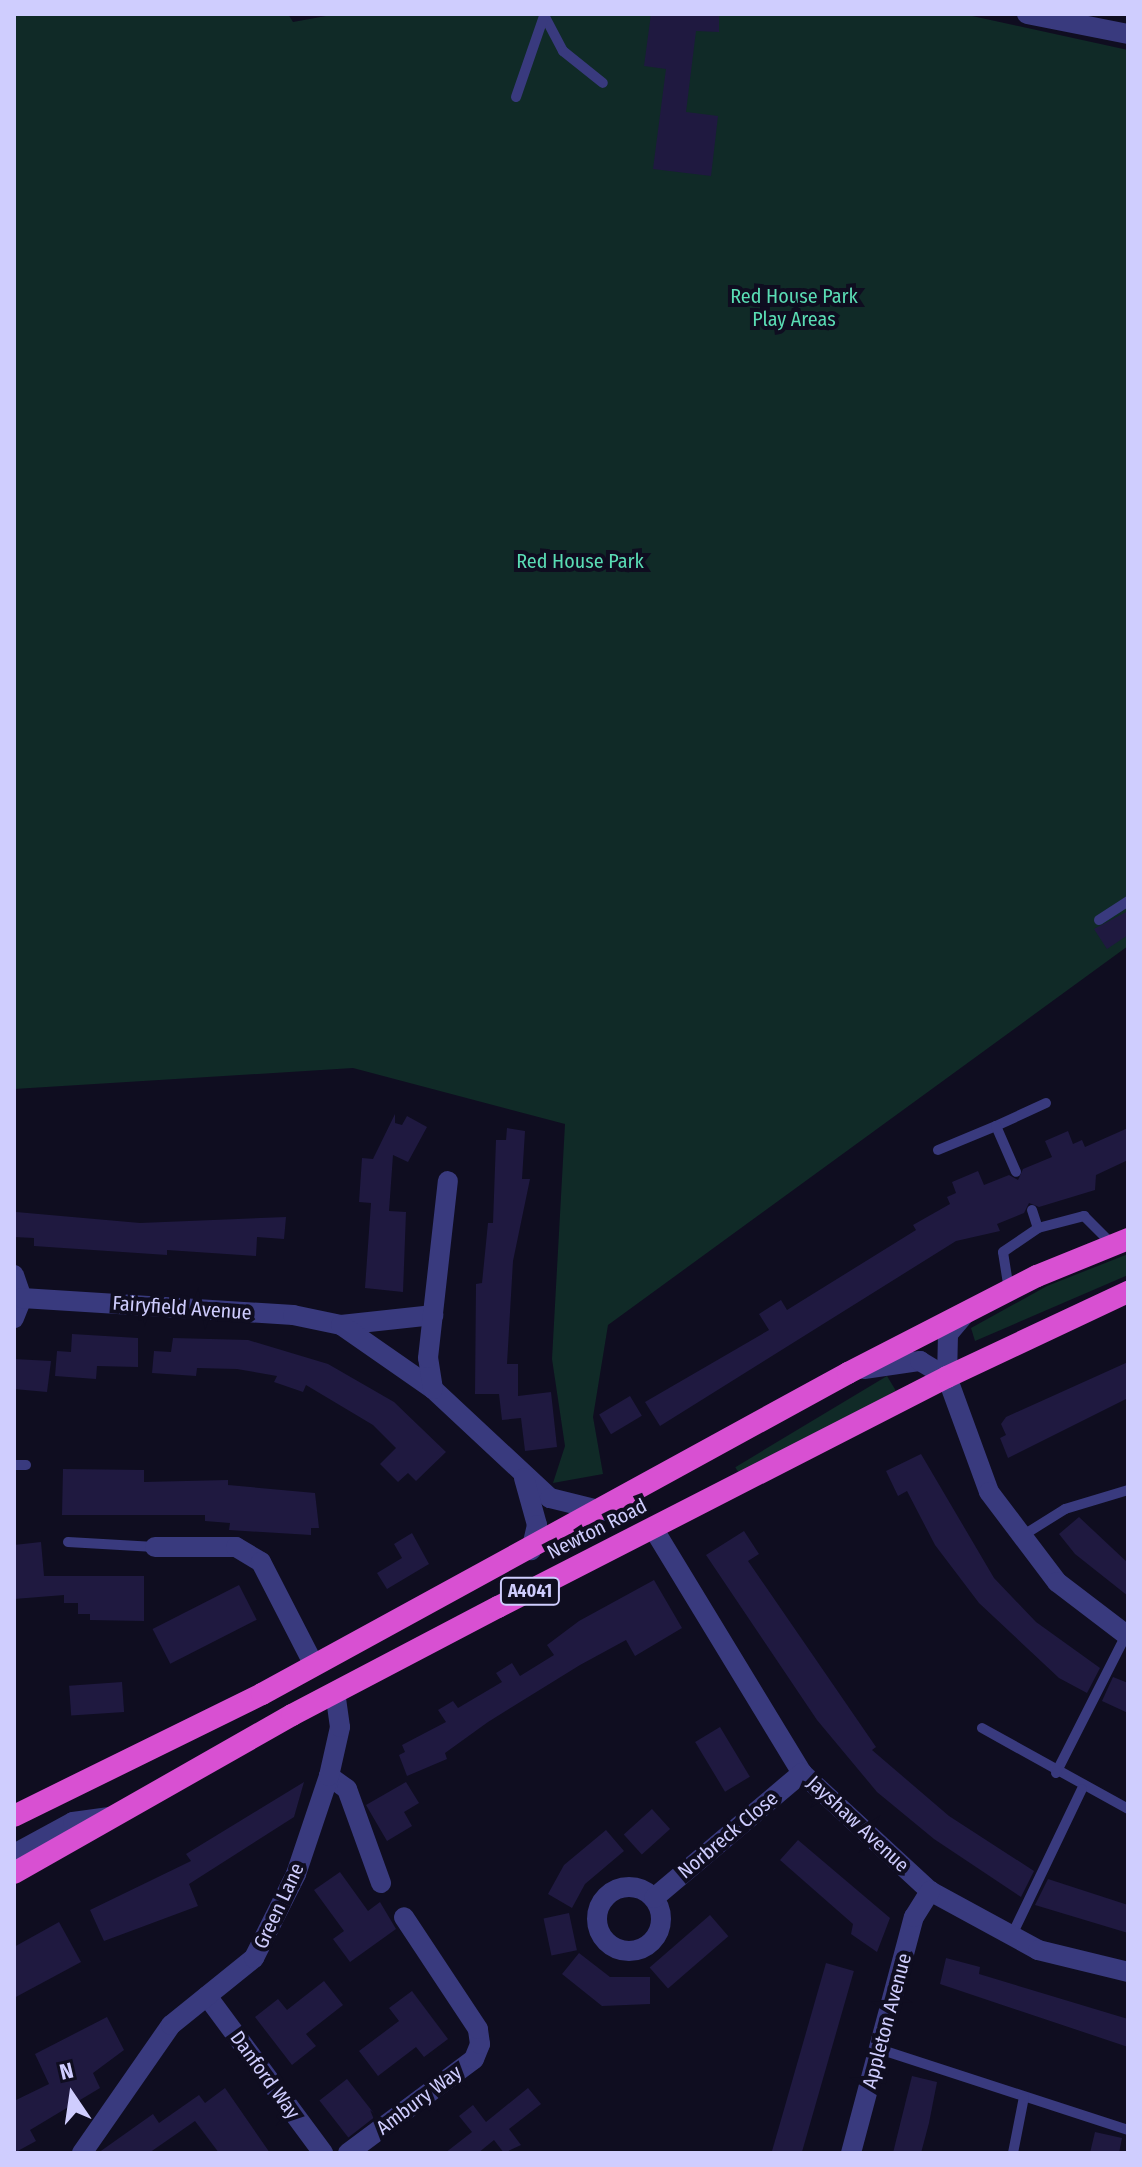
<!DOCTYPE html>
<style>
body{margin:0}
#map{position:relative;width:1142px;height:2167px;overflow:hidden;background:#0f0d20;font-family:"Fira Sans Condensed",sans-serif}
div>[style]{position:absolute}
[style*='--x']{left:calc(var(--x)*1px);top:calc(var(--y)*1px);width:calc(var(--w)*1px);rotate:calc(var(--a)*1deg)}
.green>*{inset:0;background:#102a27;transform-origin:0 0}
.building>*{inset:0;background:#1f1940;transform-origin:0 0}
.service>*{height:10px;margin:-5px;padding:0 5px;transform-origin:5px;border-radius:5px;background:#393a7e}
.minor>*{height:20px;margin:-10px;padding:0 10px;transform-origin:10px;border-radius:10px;background:#393a7e}
.minor>.ring{margin:-10px;padding:0;box-sizing:content-box;background:none;border:20px solid #393a7e;border-radius:50%}
.trunk>*{height:22px;margin:-11px;padding:0 11px;transform-origin:11px;border-radius:11px;background:#d850d2}
span{translate:-50% -50%;white-space:nowrap;text-align:center;line-height:1.15;-webkit-text-stroke:8px #0f0d20;paint-order:stroke}
.shield-label span{padding:2px 6px;background:#0f0d20;border:2px solid;border-radius:6px;-webkit-text-stroke-width:0}
.shield-label{font-size:18px;color:#cfcdfe;font-weight:700}
.park-label{font-size:20px;color:#5adcb4}
.street-label{font-size:20px;color:#cfcdfe}
.frame{position:absolute;inset:0;border:16px solid #cfcdfe;pointer-events:none}
.north{position:absolute;left:32px;top:2055px;width:80px;height:80px;-webkit-text-stroke:6px #0f0d20;paint-order:stroke;rotate:347deg;font-size:22px;font-weight:700;line-height:32px;text-align:center;color:#cfcdfe}
.north::after{content:'';display:block;margin:auto;width:28px;height:36px;background:#cfcdfe;clip-path:polygon(50% 0,100% 100%,50% 72%,0 100%)}
</style>
<div id="map">
<div class="green">
<i style="clip-path:polygon(14px 14px,288px 14px,293px 22px,337px 14px,963px 14px,1128px 50px,1128px 946px,608px 1325px,593px 1417px,603px 1474px,553px 1483px,565px 1446px,552px 1359px,565px 1124px,353px 1068px,14px 1089px)"></i>
<i style="clip-path:polygon(1128px 1254px,1128px 1275px,975px 1341px,971px 1328px,1047px 1286px)"></i>
<i style="left:887px;top:1376px;width:17px;height:177px;rotate:59deg"></i>
</div>
<div class="building">
<i style="clip-path:polygon(651px 14px,719px 14px,719px 32px,696px 31px,686px 112px,718px 116px,711px 176px,653px 169px,666px 69px,644px 66px)"></i>
<i style="clip-path:polygon(1128px 911px,1128px 935px,1107px 949px,1094px 929px)"></i>
<i style="clip-path:polygon(395px 1114px,395px 1123px,402px 1125px,407px 1116px,427px 1127px,408px 1162px,393px 1155px,389px 1211px,406px 1212px,403px 1292px,365px 1288px,371px 1203px,359px 1202px,362px 1158px,373px 1159px)"></i>
<i style="clip-path:polygon(507px 1128px,525px 1131px,522px 1179px,530px 1179px,513px 1261px,507px 1364px,518px 1364px,518px 1396px,551px 1392px,557px 1447px,525px 1451px,521px 1418px,502px 1420px,499px 1394px,475px 1394px,476px 1284px,482px 1283px,488px 1223px,493px 1223px,496px 1140px,506px 1140px)"></i>
<i style="clip-path:polygon(1128px 1128px,1128px 1160px,1096px 1175px,1095px 1190px,1039px 1207px,1029px 1203px,1024px 1213px,997px 1224px,1000px 1231px,956px 1241px,660px 1426px,645px 1402px,769px 1330px,759px 1314px,781px 1300px,787px 1310px,916px 1230px,913px 1225px,950px 1204px,947px 1197px,956px 1193px,952px 1182px,978px 1171px,984px 1185px,1009px 1175px,1018px 1180px,1023px 1169px,1052px 1157px,1045px 1141px,1068px 1131px,1073px 1144px,1082px 1140px,1085px 1147px)"></i>
<i style="clip-path:polygon(16px 1212px,140px 1223px,286px 1217px,284px 1239px,257px 1237px,256px 1256px,167px 1250px,167px 1255px,34px 1246px,34px 1238px,14px 1237px)"></i>
<i style="clip-path:polygon(72px 1334px,138px 1338px,138px 1367px,97px 1366px,96px 1379px,55px 1376px,57px 1351px,71px 1352px)"></i>
<i style="clip-path:polygon(173px 1338px,248px 1340px,328px 1364px,394px 1402px,446px 1452px,416px 1481px,408px 1473px,398px 1482px,380px 1464px,396px 1448px,373px 1425px,306px 1385px,303px 1392px,274px 1382px,277px 1376px,237px 1369px,197px 1368px,196px 1376px,152px 1373px,154px 1351px,171px 1352px)"></i>
<i style="clip-path:polygon(14px 1359px,51px 1361px,47px 1392px,14px 1389px)"></i>
<i style="clip-path:polygon(1128px 1362px,1128px 1398px,1008px 1458px,1000px 1438px,1006px 1435px,1001px 1424px,1006px 1417px)"></i>
<i style="left:630px;top:1396px;width:23px;height:36px;rotate:59deg"></i>
<i style="clip-path:polygon(921px 1454px,994px 1578px,1036px 1622px,1100px 1668px,1087px 1693px,1059px 1678px,979px 1603px,935px 1545px,907px 1491px,898px 1496px,886px 1471px)"></i>
<i style="clip-path:polygon(63px 1469px,144px 1470px,144px 1482px,228px 1480px,228px 1485px,315px 1493px,319px 1528px,311px 1528px,311px 1535px,229px 1530px,230px 1523px,205px 1521px,205px 1515px,62px 1515px)"></i>
<i style="clip-path:polygon(1079px 1517px,1128px 1563px,1128px 1596px,1075px 1554px,1059px 1534px)"></i>
<i style="clip-path:polygon(744px 1531px,759px 1554px,748px 1561px,876px 1747px,872px 1750px,949px 1816px,1034px 1871px,1021px 1897px,934px 1839px,877px 1792px,817px 1720px,706px 1555px)"></i>
<i style="clip-path:polygon(412px 1533px,429px 1564px,387px 1589px,377px 1573px,402px 1558px,394px 1544px)"></i>
<i style="clip-path:polygon(41px 1542px,44px 1576px,144px 1576px,144px 1621px,90px 1620px,90px 1614px,78px 1614px,78px 1603px,64px 1603px,64px 1595px,14px 1599px,14px 1545px)"></i>
<i style="clip-path:polygon(654px 1580px,682px 1628px,635px 1656px,626px 1640px,580px 1665px,488px 1722px,445px 1753px,447px 1759px,407px 1776px,399px 1755px,405px 1752px,402px 1745px,446px 1722px,438px 1710px,453px 1701px,458px 1708px,502px 1682px,496px 1673px,512px 1663px,520px 1676px,554px 1655px,547px 1645px,579px 1621px)"></i>
<i style="left:239px;top:1585px;width:39px;height:97px;rotate:63deg"></i>
<i style="clip-path:polygon(1113px 1677px,1128px 1683px,1128px 1713px,1102px 1701px)"></i>
<i style="left:122px;top:1682px;width:30px;height:53px;rotate:86deg"></i>
<i style="left:720px;top:1727px;width:58px;height:29px;rotate:59deg"></i>
<i style="clip-path:polygon(304px 1782px,294px 1817px,189px 1884px,198px 1906px,104px 1941px,90px 1910px,191px 1861px,186px 1854px)"></i>
<i style="clip-path:polygon(406px 1782px,419px 1803px,404px 1812px,412px 1826px,387px 1841px,366px 1805px)"></i>
<i style="left:652px;top:1809px;width:27px;height:38px;rotate:48deg"></i>
<i style="clip-path:polygon(606px 1830px,624px 1851px,585px 1884px,572px 1908px,548px 1894px,564px 1865px)"></i>
<i style="clip-path:polygon(798px 1840px,890px 1918px,877px 1952px,851px 1934px,853px 1924px,780px 1860px)"></i>
<i style="clip-path:polygon(340px 1872px,368px 1911px,380px 1902px,396px 1929px,350px 1962px,333px 1939px,344px 1931px,314px 1890px)"></i>
<i style="clip-path:polygon(1048px 1879px,1128px 1905px,1128px 1933px,1035px 1905px)"></i>
<i style="left:569px;top:1913px;width:38px;height:26px;rotate:78deg"></i>
<i style="left:710px;top:1915px;width:28px;height:80px;rotate:49deg"></i>
<i style="clip-path:polygon(59px 1922px,81px 1962px,14px 1998px,14px 1947px)"></i>
<i style="clip-path:polygon(579px 1953px,610px 1977px,650px 1977px,650px 2004px,602px 2006px,562px 1974px)"></i>
<i style="clip-path:polygon(946px 1958px,980px 1967px,979px 1974px,1128px 2019px,1128px 2047px,940px 1984px)"></i>
<i style="left:826px;top:1963px;width:29px;height:197px;rotate:16deg"></i>
<i style="clip-path:polygon(324px 1981px,343px 2005px,306px 2034px,316px 2046px,292px 2065px,255px 2017px,278px 1999px,287px 2010px)"></i>
<i style="clip-path:polygon(412px 1991px,448px 2039px,424px 2057px,416px 2047px,378px 2076px,359px 2051px,399px 2021px,389px 2008px)"></i>
<i style="clip-path:polygon(107px 2017px,124px 2050px,93px 2073px,100px 2088px,30px 2130px,36px 2141px,14px 2153px,14px 2101px,49px 2084px,35px 2054px)"></i>
<i style="clip-path:polygon(912px 2076px,937px 2082px,929px 2123px,921px 2153px,893px 2153px)"></i>
<i style="left:347px;top:2079px;width:47px;height:35px;rotate:52deg"></i>
<i style="clip-path:polygon(225px 2088px,270px 2153px,219px 2153px,195px 2121px,149px 2153px,98px 2153px,153px 2114px,159px 2123px,199px 2095px,205px 2103px)"></i>
<i style="clip-path:polygon(528px 2088px,541px 2104px,509px 2129px,521px 2145px,504px 2153px,494px 2140px,478px 2153px,445px 2153px,472px 2132px,459px 2116px,473px 2105px,486px 2122px)"></i>
<i style="clip-path:polygon(1095px 2132px,1122px 2138px,1119px 2153px,1090px 2153px)"></i>
</div>
<div class="service">
<i style="--x:544;--y:15;--w:41;--a:62.2"></i>
<i style="--x:563;--y:51;--w:51;--a:38.7"></i>
<i style="--x:516;--y:97;--w:86;--a:-70.9"></i>
<i style="--x:1099;--y:920;--w:35;--a:-33"></i>
<i style="--x:996;--y:1126;--w:55;--a:-24.7"></i>
<i style="--x:938;--y:1150;--w:63;--a:-22.5"></i>
<i style="--x:996;--y:1126;--w:50;--a:66.5"></i>
<i style="--x:1032;--y:1210;--w:19;--a:72"></i>
<i style="--x:1009;--y:1290;--w:38;--a:-99"></i>
<i style="--x:1003;--y:1252;--w:42;--a:-34.4"></i>
<i style="--x:1038;--y:1228;--w:48;--a:-14.6"></i>
<i style="--x:1084;--y:1216;--w:41;--a:45"></i>
<i style="--x:14;--y:1465;--w:12;--a:0"></i>
<i style="--x:1022;--y:1536;--w:51;--a:-32.1"></i>
<i style="--x:1065;--y:1509;--w:66;--a:-16.8"></i>
<i style="--x:68;--y:1542;--w:87;--a:3.3"></i>
<i style="--x:982;--y:1728;--w:167;--a:29"></i>
<i style="--x:1056;--y:1773;--w:155;--a:-63.1"></i>
<i style="--x:1011;--y:1937;--w:164;--a:-64.4"></i>
<i style="--x:879;--y:2049;--w:262;--a:18"></i>
<i style="--x:1013;--y:2153;--w:57;--a:-78.9"></i>
</div>
<div class="minor">
<i style="--x:1027;--y:14;--w:103;--a:11.2"></i>
<i style="--x:14;--y:1275;--w:24;--a:71"></i>
<i style="--x:22;--y:1298;--w:22;--a:112"></i>
<i style="--x:22;--y:1298;--w:272;--a:3.6"></i>
<i style="--x:293;--y:1315;--w:49;--a:11.8"></i>
<i style="--x:341;--y:1325;--w:93;--a:-6.2"></i>
<i style="--x:964;--y:1315;--w:25;--a:130"></i>
<i style="--x:948;--y:1334;--w:43;--a:91.3"></i>
<i style="--x:947;--y:1377;--w:122;--a:69.9"></i>
<i style="--x:989;--y:1492;--w:113;--a:52.9"></i>
<i style="--x:1057;--y:1582;--w:89;--a:37.3"></i>
<i style="--x:341;--y:1325;--w:112;--a:34.8"></i>
<i style="--x:433;--y:1389;--w:160;--a:43"></i>
<i style="--x:550;--y:1498;--w:55;--a:13.8"></i>
<i style="--x:864;--y:1369;--w:57;--a:-8.1"></i>
<i style="--x:920;--y:1361;--w:31;--a:31"></i>
<i style="--x:433;--y:1389;--w:31;--a:-99"></i>
<i style="--x:428;--y:1358;--w:178;--a:-83.6"></i>
<i style="--x:524;--y:1478;--w:49;--a:74.5"></i>
<i style="--x:537;--y:1525;--w:26;--a:103"></i>
<i style="--x:653;--y:1528;--w:287;--a:58.7"></i>
<i style="--x:802;--y:1773;--w:174;--a:42.7"></i>
<i style="--x:930;--y:1891;--w:123;--a:28.6"></i>
<i style="--x:1038;--y:1950;--w:93;--a:13.7"></i>
<i style="--x:155;--y:1547;--w:81;--a:0"></i>
<i style="--x:236;--y:1547;--w:29;--a:31"></i>
<i style="--x:261;--y:1562;--w:116;--a:62.8"></i>
<i style="--x:329;--y:1776;--w:22;--a:36"></i>
<i style="--x:347;--y:1789;--w:100;--a:70.1"></i>
<i style="--x:14;--y:1854;--w:67;--a:-28.5"></i>
<i style="--x:73;--y:1822;--w:37;--a:-8"></i>
<i class="ring" style="left:597px;top:1887px;width:44px;height:44px"></i>
<i style="--x:654;--y:1898;--w:194;--a:-40.2"></i>
<i style="--x:207;--y:1996;--w:195;--a:53.5"></i>
<i style="--x:82;--y:2153;--w:156;--a:-55.2"></i>
<i style="--x:171;--y:2025;--w:107;--a:-38.9"></i>
<i style="--x:254;--y:1958;--w:94;--a:-63.4"></i>
<i style="--x:296;--y:1874;--w:103;--a:-71.4"></i>
<i style="--x:329;--y:1776;--w:50;--a:-77.3"></i>
<i style="--x:340;--y:1727;--w:34;--a:-98"></i>
<i style="--x:348;--y:2153;--w:157;--a:-36.7"></i>
<i style="--x:474;--y:2059;--w:16;--a:-68"></i>
<i style="--x:480;--y:2044;--w:15;--a:-98"></i>
<i style="--x:478;--y:2029;--w:134;--a:-123.5"></i>
<i style="--x:851;--y:2153;--w:244;--a:-75.1"></i>
<i style="--x:914;--y:1917;--w:31;--a:-58"></i>
</div>
<div class="trunk">
<i style="--x:14;--y:1816;--w:276;--a:-26.2"></i>
<i style="--x:262;--y:1694;--w:668;--a:-28.71"></i>
<i style="--x:848;--y:1373;--w:212;--a:-27.2"></i>
<i style="--x:1037;--y:1276;--w:98;--a:-22.1"></i>
<i style="--x:14;--y:1873;--w:320;--a:-29.6"></i>
<i style="--x:292;--y:1715;--w:233;--a:-27.7"></i>
<i style="--x:498;--y:1607;--w:504;--a:-27.12"></i>
<i style="--x:947;--y:1377;--w:200;--a:-25.2"></i>
</div>
<div class="shield-label">
<span style="left:530px;top:1591px">A4041</span>
</div>
<div class="park-label">
<span style="left:794px;top:308px">Red House Park<br>Play Areas</span>
<span style="left:580px;top:561px">Red House Park</span>
</div>
<div class="street-label">
<span style="left:182px;top:1308px;rotate:4deg">Fairyfield Avenue</span>
<span style="left:597px;top:1529px;rotate:-27deg">Newton Road</span>
<span style="left:858px;top:1824px;rotate:43deg">Jayshaw Avenue</span>
<span style="left:728px;top:1835px;rotate:-40deg">Norbreck Close</span>
<span style="left:279px;top:1906px;rotate:-65deg">Green Lane</span>
<span style="left:887px;top:2021px;rotate:-75deg">Appleton Avenue</span>
<span style="left:265px;top:2075px;rotate:54deg">Danford Way</span>
<span style="left:419px;top:2100px;rotate:-37deg">Ambury Way</span>
</div>
<div class="frame"></div>
<div class="north">N</div>
</div>
